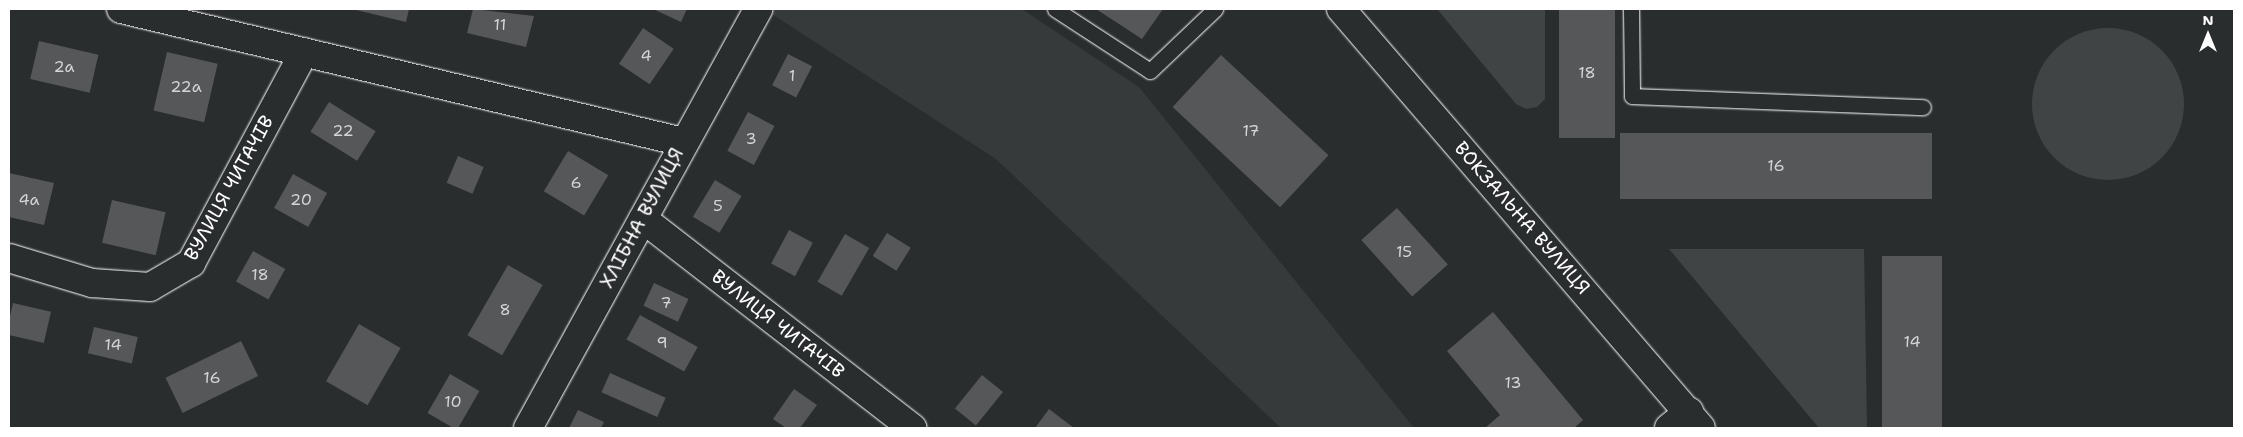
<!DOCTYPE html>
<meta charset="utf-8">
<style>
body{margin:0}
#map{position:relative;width:2243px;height:437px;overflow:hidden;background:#2a2d2e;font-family:"Shantell Sans",sans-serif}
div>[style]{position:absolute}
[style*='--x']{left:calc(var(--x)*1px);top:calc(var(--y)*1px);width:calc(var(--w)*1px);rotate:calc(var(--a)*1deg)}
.built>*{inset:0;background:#373a3b}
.green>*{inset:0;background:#414445}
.round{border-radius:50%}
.building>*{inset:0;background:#555758;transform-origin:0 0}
.roads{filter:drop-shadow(0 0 1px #fff) drop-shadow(0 0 1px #fff)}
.service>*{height:15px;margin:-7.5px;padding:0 7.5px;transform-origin:7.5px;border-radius:7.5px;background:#2a2d2e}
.minor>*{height:28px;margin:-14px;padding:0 14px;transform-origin:14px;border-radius:14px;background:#2a2d2e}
.tertiary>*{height:28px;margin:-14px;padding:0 14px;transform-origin:14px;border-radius:14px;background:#2a2d2e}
span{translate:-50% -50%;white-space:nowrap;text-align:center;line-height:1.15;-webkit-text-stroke:4px #2a2d2e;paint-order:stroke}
.number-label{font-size:16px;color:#d4d5d5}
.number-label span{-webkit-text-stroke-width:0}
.street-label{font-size:19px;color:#fff}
.frame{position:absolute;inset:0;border:10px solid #fff;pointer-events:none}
.north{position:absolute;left:2183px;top:10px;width:50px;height:50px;-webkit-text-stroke:4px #2a2d2e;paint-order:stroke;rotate:0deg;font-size:14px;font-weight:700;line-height:20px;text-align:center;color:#fff}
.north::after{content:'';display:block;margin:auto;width:18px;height:22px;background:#fff;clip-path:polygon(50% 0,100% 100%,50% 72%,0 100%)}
</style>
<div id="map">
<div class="built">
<i style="clip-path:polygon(764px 9px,1022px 9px,1139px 87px,1414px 428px,1281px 428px,996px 159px)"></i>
</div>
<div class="green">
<i style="clip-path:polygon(1437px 9px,1545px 9px,1545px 99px,1537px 107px,1526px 109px,1516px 104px)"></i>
<i class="round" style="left:2032px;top:28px;width:152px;height:152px"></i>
<i style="clip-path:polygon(1669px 249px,1864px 249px,1867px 428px,1819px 428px)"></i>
</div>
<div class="building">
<i style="clip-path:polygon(352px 9px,409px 9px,406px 22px)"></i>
<i style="clip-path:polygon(473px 9px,534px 16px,526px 47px,467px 33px)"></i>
<i style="clip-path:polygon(653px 9px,687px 9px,681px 22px)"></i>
<i style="clip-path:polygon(1096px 9px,1163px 9px,1142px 39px)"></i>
<i style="left:1559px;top:9px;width:56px;height:129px"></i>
<i style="left:643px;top:28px;width:37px;height:43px;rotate:34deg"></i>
<i style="left:39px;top:41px;width:61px;height:39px;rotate:13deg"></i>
<i style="left:167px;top:52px;width:52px;height:60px;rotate:13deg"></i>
<i style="left:788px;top:54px;width:27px;height:35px;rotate:27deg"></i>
<i style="left:1221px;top:55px;width:147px;height:71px;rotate:43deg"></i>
<i style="left:329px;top:102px;width:55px;height:35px;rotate:32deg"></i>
<i style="left:748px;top:112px;width:30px;height:44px;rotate:28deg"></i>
<i style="left:1620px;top:133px;width:312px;height:66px"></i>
<i style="left:568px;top:151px;width:47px;height:47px;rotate:31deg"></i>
<i style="left:458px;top:156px;width:28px;height:29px;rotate:23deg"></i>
<i style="clip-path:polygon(9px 173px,54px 183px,44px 225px,9px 217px)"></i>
<i style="left:293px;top:174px;width:39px;height:39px;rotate:29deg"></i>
<i style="left:715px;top:180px;width:31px;height:43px;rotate:31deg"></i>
<i style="left:112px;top:200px;width:55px;height:44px;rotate:13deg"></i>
<i style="left:1397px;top:208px;width:76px;height:48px;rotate:48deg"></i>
<i style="left:789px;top:230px;width:27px;height:38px;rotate:28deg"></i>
<i style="left:887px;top:233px;width:28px;height:27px;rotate:32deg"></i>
<i style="left:845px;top:234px;width:28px;height:55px;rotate:30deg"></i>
<i style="left:253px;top:251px;width:37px;height:35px;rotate:29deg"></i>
<i style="left:1882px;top:256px;width:60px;height:172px"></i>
<i style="left:508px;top:265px;width:40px;height:81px;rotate:30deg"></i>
<i style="left:654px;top:283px;width:38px;height:25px;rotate:25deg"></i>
<i style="left:13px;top:303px;width:39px;height:32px;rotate:13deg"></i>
<i style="clip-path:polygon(1493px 312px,1583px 420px,1574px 428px,1485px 428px,1500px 415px,1447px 351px)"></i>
<i style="left:640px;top:315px;width:66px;height:28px;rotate:29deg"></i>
<i style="left:359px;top:324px;width:48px;height:66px;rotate:30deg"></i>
<i style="left:94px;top:327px;width:45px;height:27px;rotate:13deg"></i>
<i style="left:241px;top:341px;width:39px;height:84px;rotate:64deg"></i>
<i style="left:610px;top:373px;width:61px;height:21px;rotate:24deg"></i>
<i style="left:450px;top:374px;width:34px;height:45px;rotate:30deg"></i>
<i style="left:982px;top:375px;width:27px;height:43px;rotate:39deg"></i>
<i style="clip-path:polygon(794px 389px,817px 405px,800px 428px,786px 428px,773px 419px)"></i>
<i style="clip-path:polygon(1049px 409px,1074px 428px,1035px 428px)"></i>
<i style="clip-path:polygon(578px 410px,604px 422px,601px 428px,569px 428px)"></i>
</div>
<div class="roads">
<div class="service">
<i style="--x:1055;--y:9;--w:113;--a:33.1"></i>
<i style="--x:1150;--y:71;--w:90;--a:-43.6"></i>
<i style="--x:1631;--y:9;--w:87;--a:89.3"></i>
<i style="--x:1632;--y:96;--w:291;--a:2.2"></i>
</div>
<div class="minor">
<i style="--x:121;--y:9;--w:578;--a:13.31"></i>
<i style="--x:643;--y:219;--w:341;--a:37.8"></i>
<i style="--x:9;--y:258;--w:87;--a:16.8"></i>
<i style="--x:92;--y:283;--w:58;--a:3.9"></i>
<i style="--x:150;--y:287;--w:48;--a:-30.3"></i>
<i style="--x:191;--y:263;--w:239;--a:-61.8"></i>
<i style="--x:528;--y:428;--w:478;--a:-61.2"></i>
<i style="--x:1669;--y:428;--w:26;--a:-39"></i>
</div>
<div class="tertiary">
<i style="--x:1341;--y:9;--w:552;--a:49.33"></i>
</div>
</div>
<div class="number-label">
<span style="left:500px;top:25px">11</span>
<span style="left:646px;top:56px">4</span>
<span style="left:64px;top:67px">2а</span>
<span style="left:1587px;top:73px">18</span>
<span style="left:792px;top:76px">1</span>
<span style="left:186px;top:87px">22а</span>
<span style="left:343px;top:131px">22</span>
<span style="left:1251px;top:131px">17</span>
<span style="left:751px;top:139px">3</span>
<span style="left:1776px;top:166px">16</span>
<span style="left:576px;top:183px">6</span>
<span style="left:29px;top:200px">4а</span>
<span style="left:301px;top:200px">20</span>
<span style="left:718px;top:206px">5</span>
<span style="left:1404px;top:252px">15</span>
<span style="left:260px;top:275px">18</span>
<span style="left:666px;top:303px">7</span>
<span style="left:505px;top:310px">8</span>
<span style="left:1912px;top:342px">14</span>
<span style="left:662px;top:343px">9</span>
<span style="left:113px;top:345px">14</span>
<span style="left:212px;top:378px">16</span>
<span style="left:1513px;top:383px">13</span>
<span style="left:453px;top:402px">10</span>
</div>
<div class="street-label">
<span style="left:229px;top:188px;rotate:-61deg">ВУЛИЦЯ ЧИТАЧІВ</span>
<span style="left:642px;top:218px;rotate:-62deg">ХЛІБНА ВУЛИЦЯ</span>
<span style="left:1522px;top:218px;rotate:49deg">ВОКЗАЛЬНА ВУЛИЦЯ</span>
<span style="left:778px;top:324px;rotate:38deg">ВУЛИЦЯ ЧИТАЧІВ</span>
</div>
<div class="frame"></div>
<div class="north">N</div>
</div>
